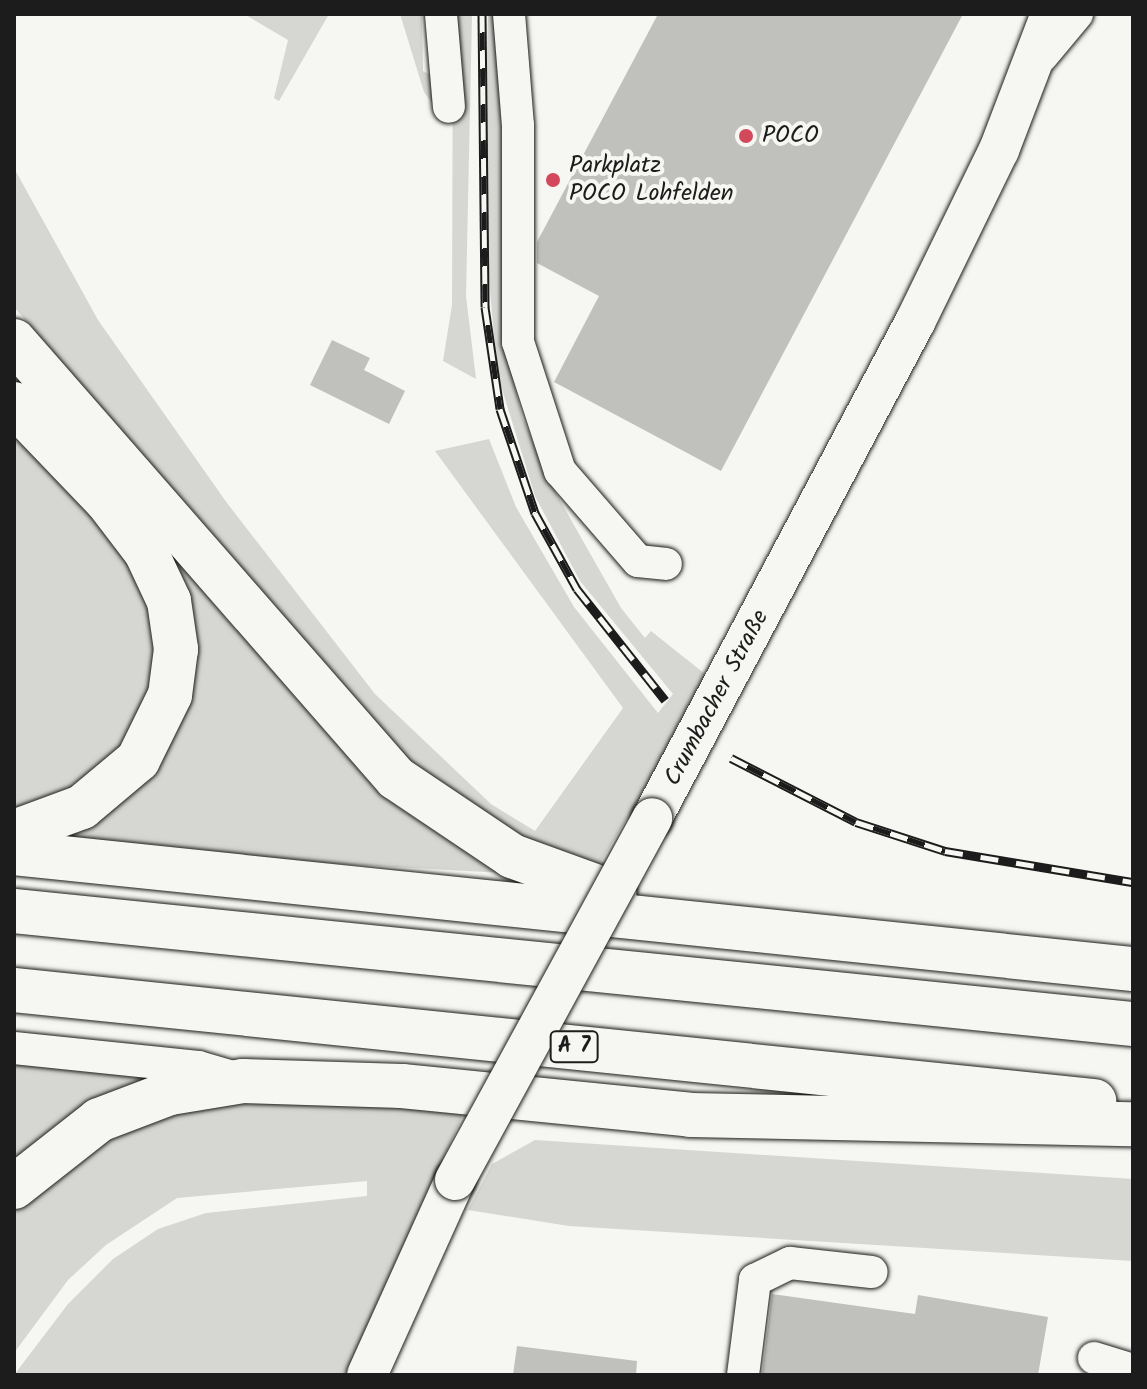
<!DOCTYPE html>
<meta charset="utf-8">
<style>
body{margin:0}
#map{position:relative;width:1147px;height:1389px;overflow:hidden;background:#f6f6f2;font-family:Kalam,sans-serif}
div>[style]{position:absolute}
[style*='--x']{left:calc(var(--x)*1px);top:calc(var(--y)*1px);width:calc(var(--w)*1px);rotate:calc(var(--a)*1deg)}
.green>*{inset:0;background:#d6d6d2}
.building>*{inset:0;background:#c0c0bd}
.roads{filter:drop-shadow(0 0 2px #1c1c1c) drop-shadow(0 0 2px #1c1c1c)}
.minor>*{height:32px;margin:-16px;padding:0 16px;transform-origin:16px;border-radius:16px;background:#f6f6f2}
.major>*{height:40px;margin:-20px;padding:0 20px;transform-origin:20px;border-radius:20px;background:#f6f6f2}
.highway>*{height:44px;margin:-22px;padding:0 22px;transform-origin:22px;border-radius:22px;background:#f6f6f2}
.rail>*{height:9px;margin-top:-4.5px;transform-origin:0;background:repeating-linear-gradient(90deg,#f6f6f2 0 18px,#1c1c1c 0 36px);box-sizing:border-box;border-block:2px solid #1c1c1c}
.bridges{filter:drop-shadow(0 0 2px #1c1c1c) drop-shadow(0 0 2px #1c1c1c)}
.major-bridge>*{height:40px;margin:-20px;padding:0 20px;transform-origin:20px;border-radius:20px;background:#f6f6f2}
.dots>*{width:22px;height:22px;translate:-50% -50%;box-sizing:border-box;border:4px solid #f6f6f2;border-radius:50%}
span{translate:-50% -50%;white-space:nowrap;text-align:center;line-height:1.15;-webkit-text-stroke:8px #f6f6f2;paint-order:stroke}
.shield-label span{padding:2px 6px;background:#f6f6f2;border:2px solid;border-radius:6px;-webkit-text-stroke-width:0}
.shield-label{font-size:22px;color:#1c1c1c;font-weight:700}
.poi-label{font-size:24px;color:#1c1c1c}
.left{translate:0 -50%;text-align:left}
.street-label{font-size:24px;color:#1c1c1c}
.frame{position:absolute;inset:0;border:16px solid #1c1c1c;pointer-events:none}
</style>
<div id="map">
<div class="green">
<i style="clip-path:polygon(244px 14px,329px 14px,279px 101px,274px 98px,288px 40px)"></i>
<i style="clip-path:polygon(400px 14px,422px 14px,423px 71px,436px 78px,441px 115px,424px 92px)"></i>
<i style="clip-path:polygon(453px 14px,472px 14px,466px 296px,476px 379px,443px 361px,452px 305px)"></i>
<i style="clip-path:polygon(488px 14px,499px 14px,505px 346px,522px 417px,553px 488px,621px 608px,645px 638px,651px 631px,710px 678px,596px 870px,544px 852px,407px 765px,14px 307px,14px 168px,98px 320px,227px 503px,375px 694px,491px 804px,535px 831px,623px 708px,435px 451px,489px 439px,516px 507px,574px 607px,658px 713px,673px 694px,580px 581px,535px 496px,497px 373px,483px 207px)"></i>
<i style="clip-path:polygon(14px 366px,386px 789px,417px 819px,504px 873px,303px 862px,56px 837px,113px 800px,187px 630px,14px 392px)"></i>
<i style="clip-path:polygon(14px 428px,119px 545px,145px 588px,161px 662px,143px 727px,92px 788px,14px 810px)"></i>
<i style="clip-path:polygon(14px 1058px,151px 1071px,150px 1086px,14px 1174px)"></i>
<i style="clip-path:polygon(249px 1096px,464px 1112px,348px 1375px,14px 1375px,68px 1304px,113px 1259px,158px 1229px,206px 1213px,367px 1196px,367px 1181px,177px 1198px,106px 1245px,68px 1280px,14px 1353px,14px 1207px,47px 1172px,140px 1118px)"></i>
<i style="clip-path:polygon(535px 1140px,1133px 1179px,1133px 1261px,569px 1226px,468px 1210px,492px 1164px)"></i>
</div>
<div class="building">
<i style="clip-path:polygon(658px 14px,963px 14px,721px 471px,554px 382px,599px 296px,537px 263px,537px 242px)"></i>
<i style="clip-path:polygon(332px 340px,370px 358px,364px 370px,405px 391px,389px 424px,310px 385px)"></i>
<i style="clip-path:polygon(772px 1294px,915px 1314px,918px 1295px,1048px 1317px,1038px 1375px,762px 1375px)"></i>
<i style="clip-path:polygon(517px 1346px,637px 1361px,636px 1375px,513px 1375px)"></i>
</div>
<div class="roads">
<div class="minor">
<i style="--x:441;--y:14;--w:93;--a:85.1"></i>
<i style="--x:509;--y:14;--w:111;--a:85.4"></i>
<i style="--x:518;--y:125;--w:217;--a:90"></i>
<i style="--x:518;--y:342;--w:136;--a:72"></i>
<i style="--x:560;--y:471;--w:119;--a:49.1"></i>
<i style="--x:638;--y:561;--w:28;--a:6"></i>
<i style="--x:1042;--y:56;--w:55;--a:-50.2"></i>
<i style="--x:14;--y:1048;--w:185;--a:5.9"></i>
<i style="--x:198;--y:1067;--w:40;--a:16"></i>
<i style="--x:1094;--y:1358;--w:41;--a:17.1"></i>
<i style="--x:743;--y:1375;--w:96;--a:-82.8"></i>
<i style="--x:755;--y:1280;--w:39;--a:-26"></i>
<i style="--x:790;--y:1263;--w:82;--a:6.3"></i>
</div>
<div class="major">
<i style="--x:652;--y:818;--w:561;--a:-62.07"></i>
<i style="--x:915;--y:322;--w:191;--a:-64"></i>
<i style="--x:999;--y:150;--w:146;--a:-69.1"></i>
<i style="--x:367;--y:1375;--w:214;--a:-65.7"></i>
</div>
<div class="highway">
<i style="--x:14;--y:341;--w:580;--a:48.84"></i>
<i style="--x:396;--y:778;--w:140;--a:33.9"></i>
<i style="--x:512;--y:856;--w:109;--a:19.9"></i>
<i style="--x:14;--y:404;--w:134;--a:46.2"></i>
<i style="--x:107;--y:501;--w:64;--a:52.6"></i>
<i style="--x:146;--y:552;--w:54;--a:64.9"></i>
<i style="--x:169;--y:601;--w:49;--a:81.7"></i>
<i style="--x:176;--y:649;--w:46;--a:97.4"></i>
<i style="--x:170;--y:695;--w:72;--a:116.2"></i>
<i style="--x:138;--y:760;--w:73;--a:140"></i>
<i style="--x:82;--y:807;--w:72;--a:159.8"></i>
<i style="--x:14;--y:853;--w:1125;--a:5.92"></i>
<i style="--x:14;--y:911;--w:1125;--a:5.77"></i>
<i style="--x:14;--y:990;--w:1086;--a:5.87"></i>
<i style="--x:14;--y:1187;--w:108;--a:-38.2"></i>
<i style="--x:99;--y:1120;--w:76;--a:-20.8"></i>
<i style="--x:170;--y:1093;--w:74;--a:-9.3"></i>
<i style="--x:243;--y:1081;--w:159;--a:1.8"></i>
<i style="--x:402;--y:1086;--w:289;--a:5.7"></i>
<i style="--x:690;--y:1115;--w:443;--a:1.2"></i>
</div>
</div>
<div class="rail">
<i style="--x:482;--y:14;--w:293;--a:89.4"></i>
<i style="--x:485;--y:307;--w:103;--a:81.6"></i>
<i style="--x:500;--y:409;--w:110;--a:71.4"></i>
<i style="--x:535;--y:513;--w:87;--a:61.1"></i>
<i style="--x:577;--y:589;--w:142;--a:51.6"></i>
<i style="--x:731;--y:758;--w:140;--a:27.1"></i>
<i style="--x:856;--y:822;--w:94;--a:18"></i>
<i style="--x:945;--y:851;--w:191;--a:9.4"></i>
</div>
<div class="bridges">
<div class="major-bridge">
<i style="--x:455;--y:1180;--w:412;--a:-61.4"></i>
</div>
</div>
<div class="dots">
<i style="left:746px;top:136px;background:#d1495b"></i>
<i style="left:553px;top:180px;background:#d1495b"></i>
</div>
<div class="shield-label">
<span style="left:574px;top:1047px">A 7</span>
</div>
<div class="poi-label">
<span class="left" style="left:762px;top:136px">POCO</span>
<span class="left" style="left:569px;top:180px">Parkplatz<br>POCO Lohfelden</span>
</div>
<div class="street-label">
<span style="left:717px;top:698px;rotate:-62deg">Crumbacher Straße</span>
</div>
<div class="frame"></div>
</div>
